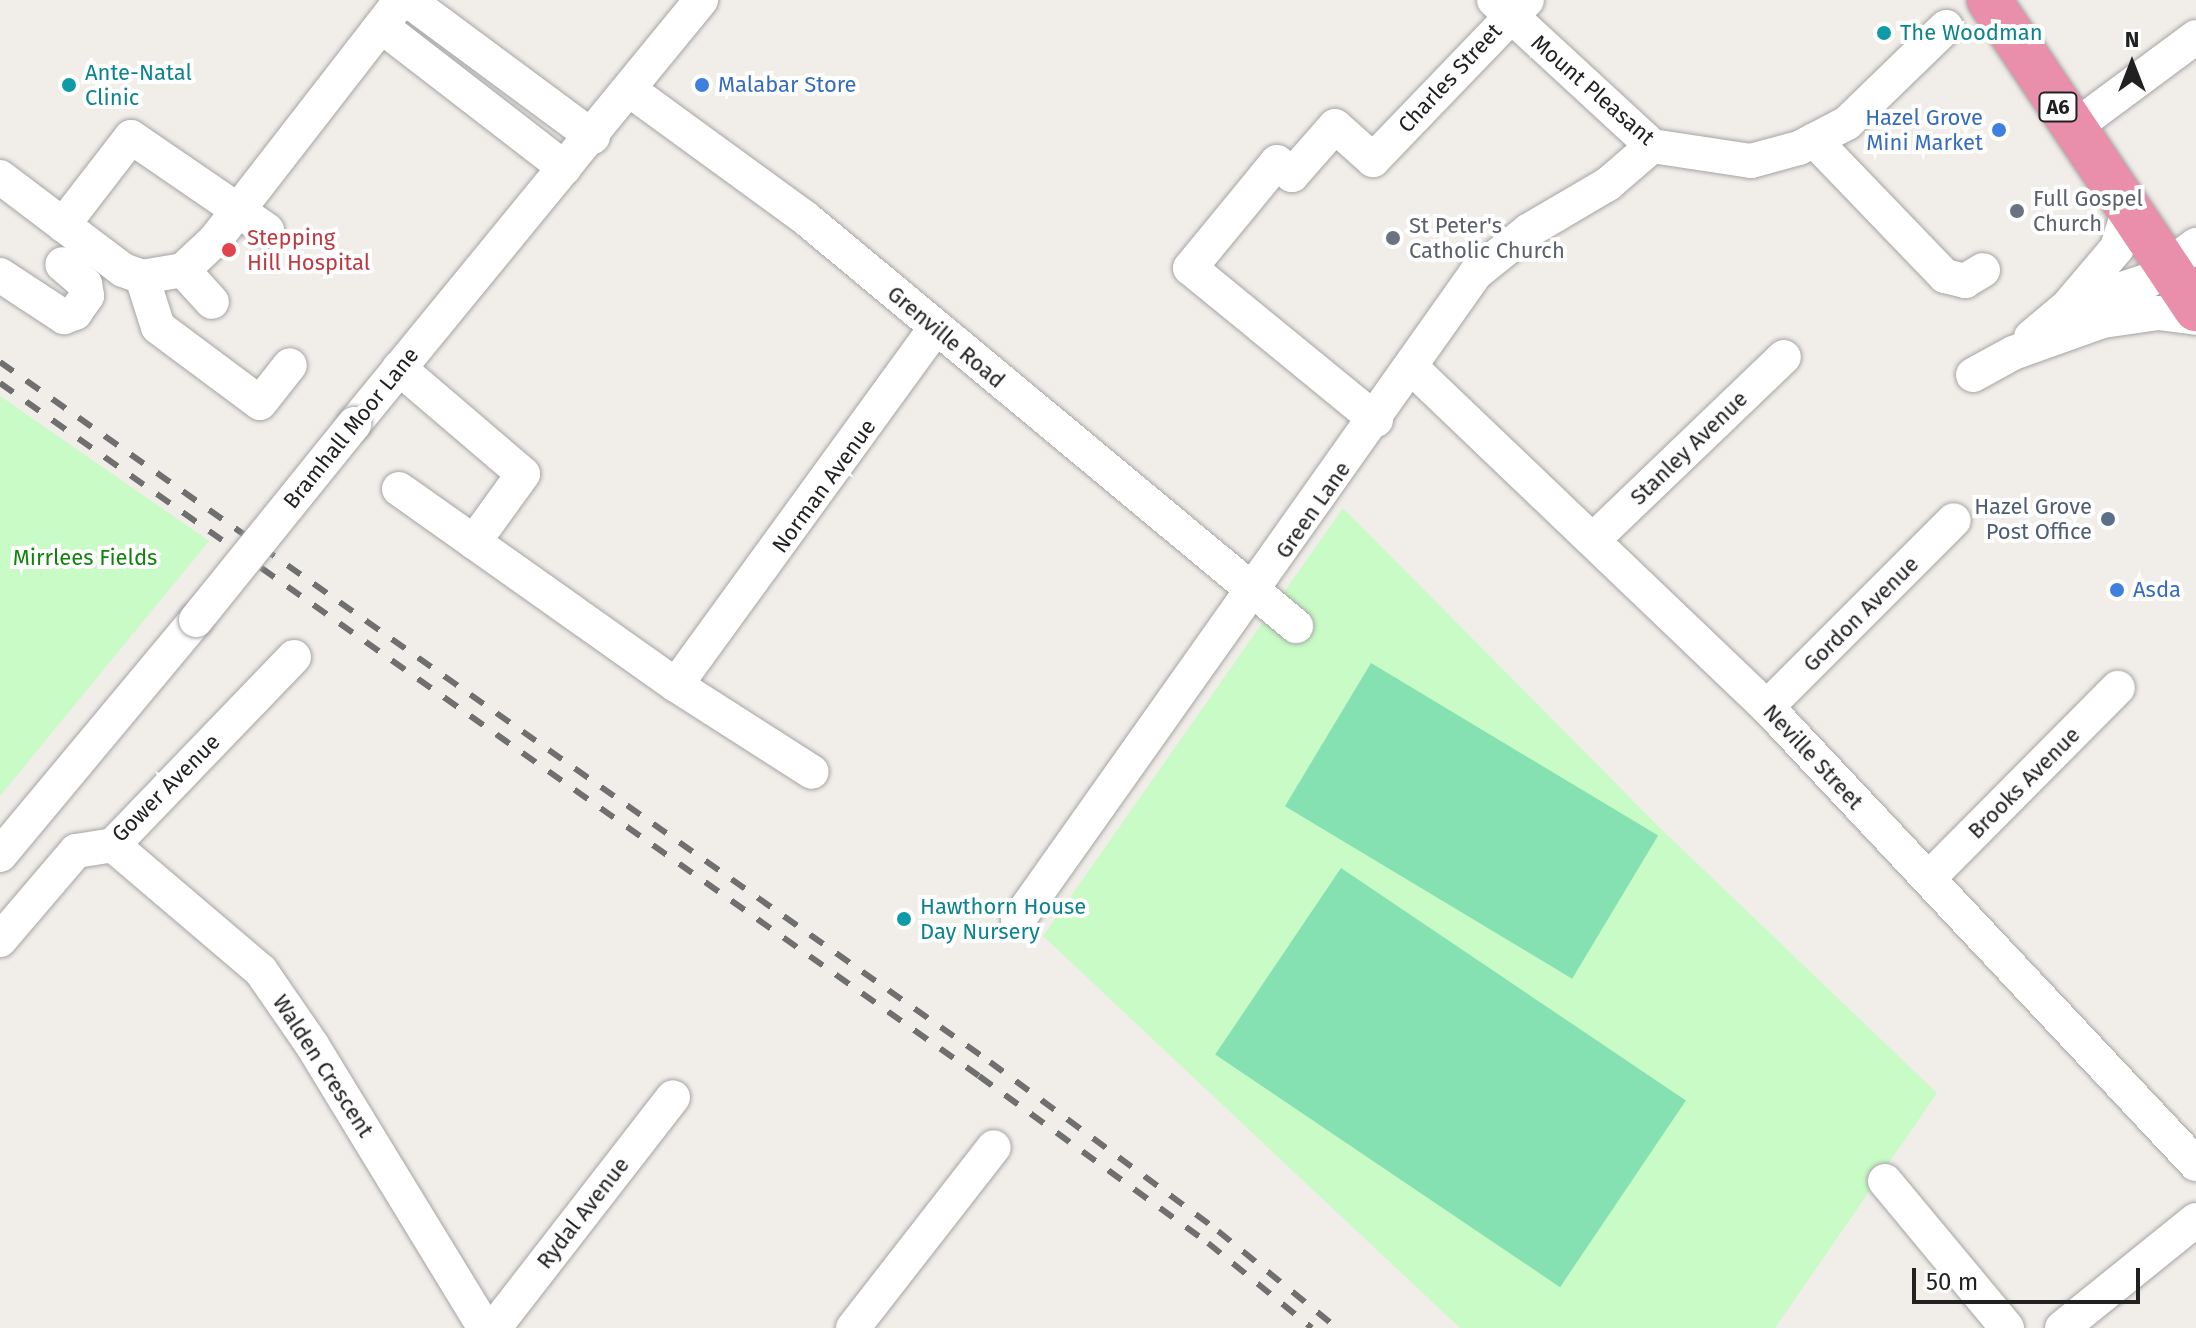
<!DOCTYPE html>
<style>
body{margin:0}
#map{position:relative;width:2196px;height:1328px;overflow:hidden;background:#f1ede8;font-family:"Fira Sans",sans-serif}
div>[style]{position:absolute}
[style*='--x']{left:calc(var(--x)*1px);top:calc(var(--y)*1px);width:calc(var(--w)*1px);rotate:calc(var(--a)*1deg)}
.park>*{inset:0;background:#c8fbc5}
.pitch>*{inset:0;background:#85e1b1;transform-origin:0 0}
.roads{filter:drop-shadow(0 0 2px #a5a5a5) drop-shadow(0 0 2px #a5a5a5)}
.minor>*{height:34px;margin:-17px;padding:0 17px;transform-origin:17px;border-radius:17px;background:#fff}
.highway>*{height:44px;margin:-22px;padding:0 22px;transform-origin:22px;border-radius:22px;background:#e98fac}
.rail>*{height:6px;margin-top:-3px;transform-origin:0;background:repeating-linear-gradient(90deg,#6f6f6f 0 16px,transparent 0 32px)}
.bridges{filter:drop-shadow(0 0 2px #a5a5a5) drop-shadow(0 0 2px #a5a5a5)}
.minor-bridge>*{height:34px;margin:-17px;padding:0 17px;transform-origin:17px;border-radius:17px;background:#fff}
.dots>*{width:22px;height:22px;translate:-50% -50%;box-sizing:border-box;border:4px solid #fff;border-radius:50%}
span{translate:-50% -50%;white-space:nowrap;text-align:center;line-height:1.15;-webkit-text-stroke:8px #fff;paint-order:stroke}
.shield-label span{padding:2px 6px;background:#fff;border:2px solid;border-radius:6px;-webkit-text-stroke-width:0}
.shield-label{font-size:20px;color:#212121;font-weight:700}
.culture-label{font-size:22px;color:#0d838f}
.left{translate:0 -50%;text-align:left}
.street-label{font-size:22px;color:#212121}
.shop-label{font-size:22px;color:#366cbe}
.right{translate:-100% -50%;text-align:right}
.worship-label{font-size:22px;color:#5b616d}
.health-label{font-size:22px;color:#be3a42}
.service-label{font-size:22px;color:#4e5e75}
.park-label{font-size:22px;color:#10840a}
.north{position:absolute;left:2092px;top:24px;width:80px;height:80px;-webkit-text-stroke:6px #fff;paint-order:stroke;rotate:0deg;font-size:22px;font-weight:700;line-height:32px;text-align:center;color:#212121}
.north::after{content:'';display:block;margin:auto;width:28px;height:36px;background:#212121;clip-path:polygon(50% 0,100% 100%,50% 72%,0 100%)}
.scale{position:absolute;left:1912px;top:1268px;width:228px;height:36px;box-sizing:border-box;border:4px solid #212121;border-top:0;padding-left:10px;font-size:24px;line-height:28px;white-space:nowrap;color:#212121;-webkit-text-stroke:6px #fff;paint-order:stroke}
</style>
<div id="map">
<div class="park">
<i style="clip-path:polygon(0 396px,209px 541px,0 796px)"></i>
<i style="clip-path:polygon(1343px 508px,1661px 829px,1937px 1093px,1775px 1328px,1460px 1328px,1043px 936px)"></i>
</div>
<div class="pitch">
<i style="left:1371px;top:663px;width:335px;height:167px;rotate:31deg"></i>
<i style="left:1341px;top:868px;width:416px;height:225px;rotate:34deg"></i>
</div>
<div class="roads">
<div class="minor">
<i style="--x:408;--y:0;--w:230;--a:36.5"></i>
<i style="--x:1494;--y:0;--w:215;--a:42.7"></i>
<i style="--x:1652;--y:146;--w:100;--a:8.6"></i>
<i style="--x:1751;--y:161;--w:50;--a:-15.2"></i>
<i style="--x:1799;--y:148;--w:54;--a:-27.5"></i>
<i style="--x:1847;--y:123;--w:138;--a:-44.1"></i>
<i style="--x:381;--y:26;--w:232;--a:37.7"></i>
<i style="--x:631;--y:91;--w:214;--a:36.1"></i>
<i style="--x:804;--y:217;--w:640;--a:39.74"></i>
<i style="--x:2072;--y:129;--w:154;--a:-36.6"></i>
<i style="--x:1814;--y:140;--w:189;--a:46.1"></i>
<i style="--x:1945;--y:276;--w:21;--a:14"></i>
<i style="--x:1965;--y:281;--w:21;--a:-31"></i>
<i style="--x:0;--y:177;--w:154;--a:37.1"></i>
<i style="--x:123;--y:270;--w:20;--a:20"></i>
<i style="--x:142;--y:277;--w:42;--a:-9.7"></i>
<i style="--x:183;--y:270;--w:44;--a:-43.2"></i>
<i style="--x:215;--y:240;--w:304;--a:-52.2"></i>
<i style="--x:63;--y:225;--w:111;--a:-52.3"></i>
<i style="--x:131;--y:137;--w:165;--a:34.4"></i>
<i style="--x:183;--y:270;--w:43;--a:47.8"></i>
<i style="--x:0;--y:275;--w:77;--a:33.3"></i>
<i style="--x:64;--y:317;--w:12;--a:-20"></i>
<i style="--x:75;--y:313;--w:21;--a:-55"></i>
<i style="--x:87;--y:296;--w:12;--a:-99"></i>
<i style="--x:85;--y:284;--w:30;--a:-139"></i>
<i style="--x:142;--y:277;--w:52;--a:72.3"></i>
<i style="--x:158;--y:327;--w:127;--a:36.7"></i>
<i style="--x:260;--y:403;--w:48;--a:-51.7"></i>
<i style="--x:2068;--y:307;--w:85;--a:-18.4"></i>
<i style="--x:2149;--y:280;--w:59;--a:-36.7"></i>
<i style="--x:2031;--y:337;--w:47;--a:-39.8"></i>
<i style="--x:2067;--y:307;--w:77;--a:-49.7"></i>
<i style="--x:2117;--y:248;--w:37;--a:-73"></i>
<i style="--x:399;--y:368;--w:163;--a:40.5"></i>
<i style="--x:523;--y:474;--w:84;--a:125.8"></i>
<i style="--x:1412;--y:368;--w:491;--a:43.7"></i>
<i style="--x:1767;--y:707;--w:627;--a:46.81"></i>
<i style="--x:1973;--y:375;--w:46;--a:-28.8"></i>
<i style="--x:2013;--y:353;--w:96;--a:-19.6"></i>
<i style="--x:2103;--y:321;--w:56;--a:-8.3"></i>
<i style="--x:2158;--y:313;--w:38;--a:7"></i>
<i style="--x:1376;--y:420;--w:240;--a:-140.7"></i>
<i style="--x:1190;--y:268;--w:137;--a:-50.6"></i>
<i style="--x:1277;--y:162;--w:20;--a:41"></i>
<i style="--x:1292;--y:175;--w:65;--a:-48.7"></i>
<i style="--x:1335;--y:126;--w:51;--a:41.8"></i>
<i style="--x:1373;--y:160;--w:222;--a:-46.1"></i>
<i style="--x:354;--y:424;--w:548;--a:-50.7"></i>
<i style="--x:399;--y:489;--w:339;--a:35.3"></i>
<i style="--x:676;--y:685;--w:161;--a:32.6"></i>
<i style="--x:1594;--y:539;--w:263;--a:-43.8"></i>
<i style="--x:676;--y:685;--w:440;--a:-54"></i>
<i style="--x:1767;--y:707;--w:264;--a:-45"></i>
<i style="--x:113;--y:845;--w:194;--a:40.4"></i>
<i style="--x:261;--y:971;--w:90;--a:55.4"></i>
<i style="--x:312;--y:1045;--w:332;--a:58.6"></i>
<i style="--x:0;--y:855;--w:306;--a:-50.2"></i>
<i style="--x:1929;--y:878;--w:268;--a:-45.2"></i>
<i style="--x:1018;--y:920;--w:793;--a:-54.71"></i>
<i style="--x:1476;--y:273;--w:67;--a:-38.9"></i>
<i style="--x:1528;--y:231;--w:93;--a:-30.4"></i>
<i style="--x:1608;--y:184;--w:58;--a:-40.8"></i>
<i style="--x:0;--y:940;--w:117;--a:-49.5"></i>
<i style="--x:76;--y:851;--w:37;--a:-9"></i>
<i style="--x:113;--y:845;--w:261;--a:-46.1"></i>
<i style="--x:1885;--y:1181;--w:191;--a:50.3"></i>
<i style="--x:494;--y:1328;--w:292;--a:-52.2"></i>
<i style="--x:853;--y:1328;--w:229;--a:-52.1"></i>
<i style="--x:2062;--y:1328;--w:172;--a:-38.9"></i>
</div>
<div class="highway">
<i style="--x:1989;--y:0;--w:372;--a:56.2"></i>
</div>
</div>
<div class="rail">
<i style="--x:0;--y:362;--w:1212;--a:35.26"></i>
<i style="--x:990;--y:1062;--w:284;--a:36.5"></i>
<i style="--x:1218;--y:1231;--w:154;--a:39.2"></i>
<i style="--x:0;--y:383;--w:1199;--a:35.29"></i>
<i style="--x:979;--y:1076;--w:283;--a:36.1"></i>
<i style="--x:1208;--y:1243;--w:134;--a:39.3"></i>
</div>
<div class="bridges">
<div class="minor-bridge">
<i style="--x:196;--y:620;--w:252;--a:-51.1"></i>
</div>
</div>
<div class="dots">
<i style="left:1884px;top:33px;background:#0f9aa8"></i>
<i style="left:69px;top:85px;background:#0f9aa8"></i>
<i style="left:702px;top:85px;background:#3f7fe0"></i>
<i style="left:1999px;top:130px;background:#3f7fe0"></i>
<i style="left:2017px;top:211px;background:#6b7280"></i>
<i style="left:1393px;top:238px;background:#6b7280"></i>
<i style="left:229px;top:250px;background:#e0444e"></i>
<i style="left:2108px;top:519px;background:#5c6f8a"></i>
<i style="left:2117px;top:590px;background:#3f7fe0"></i>
<i style="left:904px;top:919px;background:#0f9aa8"></i>
</div>
<div class="shield-label">
<span style="left:2058px;top:107px">A6</span>
</div>
<div class="culture-label">
<span class="left" style="left:1900px;top:33px">The Woodman</span>
<span class="left" style="left:85px;top:85px">Ante-Natal<br>Clinic</span>
<span class="left" style="left:920px;top:919px">Hawthorn House<br>Day Nursery</span>
</div>
<div class="street-label">
<span style="left:1450px;top:78px;rotate:-47deg">Charles Street</span>
<span style="left:1593px;top:90px;rotate:41deg">Mount Pleasant</span>
<span style="left:946px;top:337px;rotate:40deg">Grenville Road</span>
<span style="left:351px;top:428px;rotate:-51deg">Bramhall Moor Lane</span>
<span style="left:1689px;top:448px;rotate:-44deg">Stanley Avenue</span>
<span style="left:824px;top:486px;rotate:-54deg">Norman Avenue</span>
<span style="left:1313px;top:510px;rotate:-55deg">Green Lane</span>
<span style="left:1861px;top:614px;rotate:-45deg">Gordon Avenue</span>
<span style="left:1813px;top:757px;rotate:47deg">Neville Street</span>
<span style="left:2024px;top:783px;rotate:-45deg">Brooks Avenue</span>
<span style="left:166px;top:788px;rotate:-45deg">Gower Avenue</span>
<span style="left:323px;top:1066px;rotate:57deg">Walden Crescent</span>
<span style="left:583px;top:1213px;rotate:-52deg">Rydal Avenue</span>
</div>
<div class="shop-label">
<span class="left" style="left:718px;top:85px">Malabar Store</span>
<span class="right" style="left:1983px;top:130px">Hazel Grove<br>Mini Market</span>
<span class="left" style="left:2133px;top:590px">Asda</span>
</div>
<div class="worship-label">
<span class="left" style="left:2033px;top:211px">Full Gospel<br>Church</span>
<span class="left" style="left:1409px;top:238px">St Peter's<br>Catholic Church</span>
</div>
<div class="health-label">
<span class="left" style="left:247px;top:250px">Stepping<br>Hill Hospital</span>
</div>
<div class="service-label">
<span class="right" style="left:2092px;top:519px">Hazel Grove<br>Post Office</span>
</div>
<div class="park-label">
<span style="left:85px;top:558px">Mirrlees Fields</span>
</div>
<div class="north">N</div>
<div class="scale">50 m</div>
</div>
